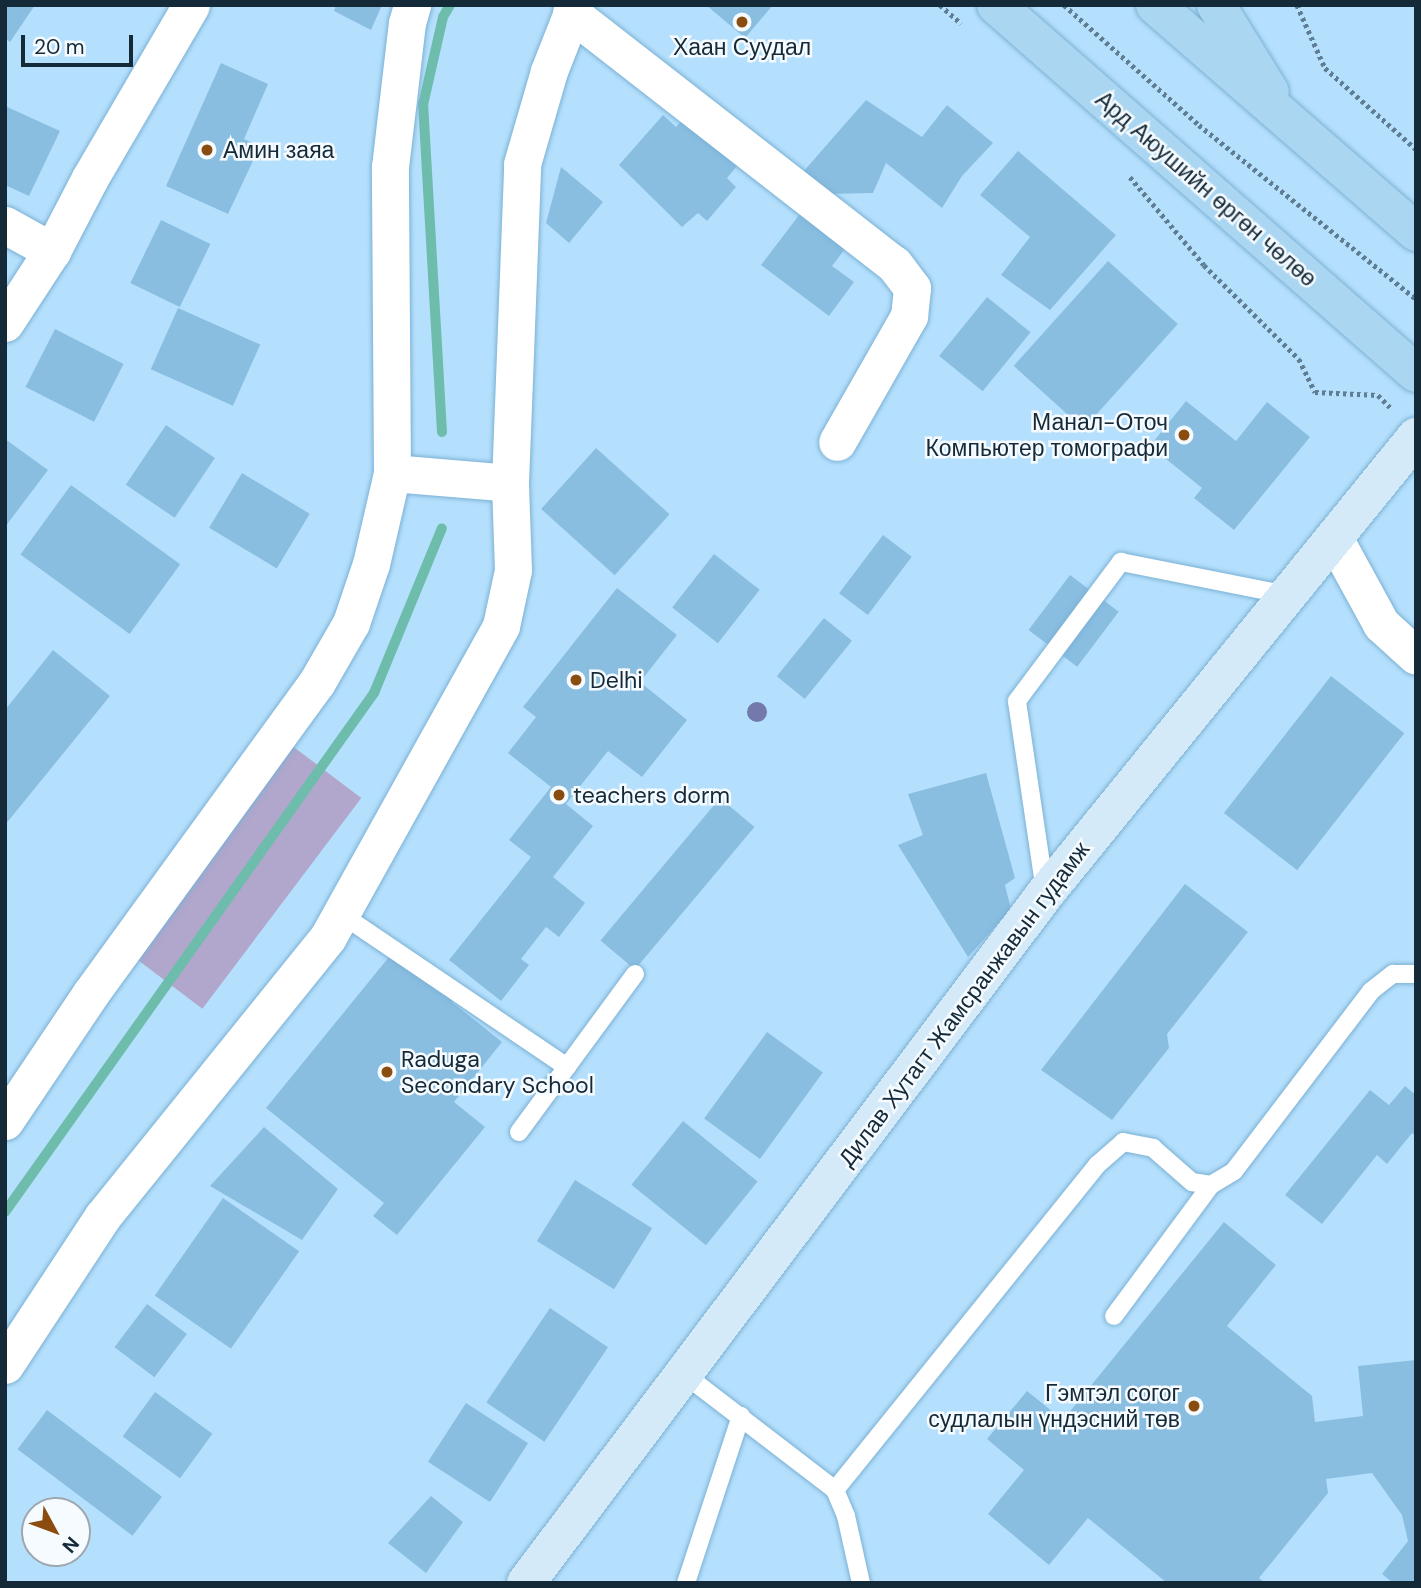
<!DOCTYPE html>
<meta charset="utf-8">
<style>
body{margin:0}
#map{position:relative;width:1421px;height:1588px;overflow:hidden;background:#b5e0fd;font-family:"DM Sans",sans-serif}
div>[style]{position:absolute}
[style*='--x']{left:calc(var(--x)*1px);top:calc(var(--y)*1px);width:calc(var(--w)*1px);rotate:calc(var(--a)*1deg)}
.green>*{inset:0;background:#b1a6cc;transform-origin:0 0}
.stream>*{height:10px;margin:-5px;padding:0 5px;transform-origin:5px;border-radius:5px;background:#6ebdac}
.building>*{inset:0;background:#89bee1;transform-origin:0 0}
.path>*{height:4.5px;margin-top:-2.25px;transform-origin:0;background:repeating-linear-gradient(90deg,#5f7e93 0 3.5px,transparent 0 7px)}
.roads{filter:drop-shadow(0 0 2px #7cb1d4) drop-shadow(0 0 2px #7cb1d4)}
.lane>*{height:18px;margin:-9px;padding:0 9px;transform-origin:9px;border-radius:9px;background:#fff}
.street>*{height:37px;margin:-18.5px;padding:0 18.5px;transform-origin:18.5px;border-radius:18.5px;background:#fff}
.secondary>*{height:38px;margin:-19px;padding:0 19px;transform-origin:19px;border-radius:19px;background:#d5eaf8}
.primary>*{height:38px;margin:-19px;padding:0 19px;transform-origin:19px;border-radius:19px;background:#aad6f2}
.trees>*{width:20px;height:20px;margin:-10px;border-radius:50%;background:#7479ab}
.dots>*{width:19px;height:19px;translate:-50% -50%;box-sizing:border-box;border:4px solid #f6fbff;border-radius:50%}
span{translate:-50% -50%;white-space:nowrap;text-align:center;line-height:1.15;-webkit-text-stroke:5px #f6fbff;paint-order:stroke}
.poi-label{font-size:23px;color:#152a38}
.left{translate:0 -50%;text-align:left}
.right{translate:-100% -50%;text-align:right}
.street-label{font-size:23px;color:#152a38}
.frame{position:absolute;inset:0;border:7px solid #152a38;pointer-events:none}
.north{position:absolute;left:21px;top:1497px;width:70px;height:70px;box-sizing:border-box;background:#f6fbff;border:2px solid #9ca7af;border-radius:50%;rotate:131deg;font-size:19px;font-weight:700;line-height:28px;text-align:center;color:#152a38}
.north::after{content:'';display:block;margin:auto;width:24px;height:32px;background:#8a4c0f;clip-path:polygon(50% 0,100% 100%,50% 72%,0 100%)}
.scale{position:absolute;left:21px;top:35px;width:112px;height:32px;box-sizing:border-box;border:4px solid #152a38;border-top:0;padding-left:9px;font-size:21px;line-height:24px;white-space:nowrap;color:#152a38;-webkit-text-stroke:5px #f6fbff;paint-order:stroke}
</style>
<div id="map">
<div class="green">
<i style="left:291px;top:745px;width:88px;height:264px;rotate:37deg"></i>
</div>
<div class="stream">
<i style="--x:442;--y:432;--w:328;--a:-93.3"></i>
<i style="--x:423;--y:105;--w:90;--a:-77.2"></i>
<i style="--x:443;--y:17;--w:14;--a:-60"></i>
<i style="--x:5;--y:1212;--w:637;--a:-54.59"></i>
<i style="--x:374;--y:693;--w:178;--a:-67.6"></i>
</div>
<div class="building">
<i style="clip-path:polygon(5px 5px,35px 5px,10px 42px,5px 38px)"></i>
<i style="clip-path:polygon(336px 5px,382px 5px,371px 30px,334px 11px)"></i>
<i style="clip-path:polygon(706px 5px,773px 5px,745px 38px)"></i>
<i style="clip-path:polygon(221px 63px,268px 84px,244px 139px,260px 146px,228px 214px,166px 186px)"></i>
<i style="clip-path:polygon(866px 100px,922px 137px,947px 105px,993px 143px,962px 176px,942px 208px,886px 163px,873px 193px,827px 194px,803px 172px)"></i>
<i style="clip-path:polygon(5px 106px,60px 131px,29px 196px,5px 185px)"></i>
<i style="clip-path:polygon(663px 115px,676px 127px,686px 116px,738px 165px,727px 178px,736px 187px,707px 221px,698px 213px,682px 227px,619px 165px)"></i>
<i style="clip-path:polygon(1018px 151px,1116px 235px,1050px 310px,1001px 275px,1030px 237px,980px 195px)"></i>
<i style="clip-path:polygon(561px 167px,603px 202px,569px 243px,546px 223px)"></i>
<i style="clip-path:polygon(806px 206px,851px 241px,832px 266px,854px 282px,829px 316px,761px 265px)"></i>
<i style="left:161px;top:220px;width:55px;height:70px;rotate:26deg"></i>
<i style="left:1108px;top:261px;width:94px;height:141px;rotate:42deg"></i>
<i style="left:987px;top:297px;width:56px;height:76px;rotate:39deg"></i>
<i style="left:178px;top:308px;width:90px;height:67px;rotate:24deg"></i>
<i style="left:55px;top:329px;width:77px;height:65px;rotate:27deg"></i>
<i style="clip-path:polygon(1186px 401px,1236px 441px,1267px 402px,1310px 437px,1234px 530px,1194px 498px,1202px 488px,1150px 446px)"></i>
<i style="left:166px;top:425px;width:59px;height:72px;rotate:34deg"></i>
<i style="clip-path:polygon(5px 439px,48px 470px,5px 527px)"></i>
<i style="left:596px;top:448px;width:99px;height:82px;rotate:42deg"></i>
<i style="left:242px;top:473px;width:79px;height:64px;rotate:31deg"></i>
<i style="left:71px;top:485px;width:135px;height:86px;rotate:36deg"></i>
<i style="left:883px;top:535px;width:36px;height:73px;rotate:37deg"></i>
<i style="left:714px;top:554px;width:58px;height:68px;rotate:38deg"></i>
<i style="left:1070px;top:575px;width:61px;height:69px;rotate:37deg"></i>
<i style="clip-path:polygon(617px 588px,677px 635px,640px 682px,687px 720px,642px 777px,608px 751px,566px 804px,593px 826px,553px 877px,585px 903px,559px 937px,546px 927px,521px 959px,529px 965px,501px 1001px,449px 960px,531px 857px,509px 840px,551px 787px,508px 753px,536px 717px,523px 707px)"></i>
<i style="left:824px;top:618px;width:36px;height:75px;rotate:39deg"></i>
<i style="clip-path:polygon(53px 650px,110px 696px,5px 825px,5px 710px)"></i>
<i style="left:1331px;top:676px;width:93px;height:174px;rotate:38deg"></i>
<i style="clip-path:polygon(986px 773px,1015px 878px,1005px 885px,1011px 909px,968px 957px,898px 845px,923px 835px,908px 794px)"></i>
<i style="left:720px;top:798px;width:45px;height:186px;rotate:40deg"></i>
<i style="clip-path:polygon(1185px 884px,1248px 932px,1167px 1034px,1169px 1048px,1112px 1120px,1041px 1070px)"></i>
<i style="clip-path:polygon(393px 952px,451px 995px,452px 1002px,502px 1042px,454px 1102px,485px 1127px,397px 1235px,373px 1216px,384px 1203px,266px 1108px)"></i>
<i style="left:767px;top:1032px;width:69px;height:107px;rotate:36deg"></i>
<i style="clip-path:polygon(1405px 1086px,1416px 1095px,1416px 1136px,1412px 1133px,1387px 1164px,1377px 1155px,1322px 1224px,1285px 1195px,1370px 1090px,1389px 1105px)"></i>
<i style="left:683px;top:1121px;width:96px;height:82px;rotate:39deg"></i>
<i style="clip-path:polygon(264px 1127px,338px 1189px,302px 1240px,210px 1186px)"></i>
<i style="left:575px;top:1180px;width:91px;height:72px;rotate:32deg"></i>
<i style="left:223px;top:1198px;width:93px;height:119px;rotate:35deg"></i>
<i style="clip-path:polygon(1224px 1222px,1276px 1265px,1227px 1326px,1312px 1396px,1315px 1422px,1363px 1416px,1358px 1366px,1416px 1360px,1416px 1583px,1393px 1583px,1382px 1574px,1408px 1541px,1402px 1515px,1372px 1473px,1326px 1479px,1328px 1493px,1259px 1578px,1265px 1583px,1167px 1583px,1088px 1518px,1049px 1565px,988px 1514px,1024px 1470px,987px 1439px,1027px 1391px,1063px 1420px)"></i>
<i style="left:147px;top:1304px;width:50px;height:54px;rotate:37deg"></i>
<i style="left:550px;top:1308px;width:70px;height:114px;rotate:34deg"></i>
<i style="left:155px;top:1392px;width:71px;height:55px;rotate:36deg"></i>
<i style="left:466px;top:1403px;width:74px;height:70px;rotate:33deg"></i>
<i style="left:47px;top:1410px;width:144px;height:49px;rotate:37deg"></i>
<i style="clip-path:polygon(431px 1496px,463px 1522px,426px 1573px,388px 1543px)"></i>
</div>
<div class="path">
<i style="--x:940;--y:5;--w:28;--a:41"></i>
<i style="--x:1064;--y:5;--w:181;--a:41.6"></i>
<i style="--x:1199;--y:125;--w:278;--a:38.7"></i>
<i style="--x:1297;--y:5;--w:69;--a:66"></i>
<i style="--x:1325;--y:68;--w:122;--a:41.7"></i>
<i style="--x:1130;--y:177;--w:115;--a:49.9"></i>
<i style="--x:1204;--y:265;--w:134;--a:44.7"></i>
<i style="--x:1299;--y:359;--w:37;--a:64"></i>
<i style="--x:1315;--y:392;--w:63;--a:2.7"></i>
<i style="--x:1378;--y:395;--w:18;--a:45"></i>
</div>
<div class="roads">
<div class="lane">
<i style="--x:1045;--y:891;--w:192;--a:-98.4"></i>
<i style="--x:1017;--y:701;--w:174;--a:-53.2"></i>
<i style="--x:1121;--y:562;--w:169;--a:11.2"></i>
<i style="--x:341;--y:914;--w:273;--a:34.1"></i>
<i style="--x:519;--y:1132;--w:196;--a:-53.7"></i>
<i style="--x:1114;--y:1316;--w:163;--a:-53.5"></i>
<i style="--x:684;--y:1374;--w:190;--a:37.5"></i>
<i style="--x:835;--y:1490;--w:28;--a:67"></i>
<i style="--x:846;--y:1516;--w:69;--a:77.4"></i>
<i style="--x:835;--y:1490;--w:417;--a:-51.1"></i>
<i style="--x:1097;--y:1165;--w:35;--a:-41"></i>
<i style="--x:1123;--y:1142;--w:31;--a:11"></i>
<i style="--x:1153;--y:1148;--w:52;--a:41.1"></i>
<i style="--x:1192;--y:1182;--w:19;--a:9"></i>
<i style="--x:1211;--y:1185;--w:27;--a:-31"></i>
<i style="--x:1234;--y:1171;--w:226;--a:-52.7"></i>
<i style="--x:1371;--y:991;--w:28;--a:-38"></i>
<i style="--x:1393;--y:974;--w:23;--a:0"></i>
<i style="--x:686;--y:1583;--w:176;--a:-71.8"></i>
</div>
<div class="street">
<i style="--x:571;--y:13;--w:409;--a:37.9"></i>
<i style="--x:894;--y:264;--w:30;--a:53"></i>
<i style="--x:912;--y:288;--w:28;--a:96"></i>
<i style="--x:909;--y:316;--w:145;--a:119.7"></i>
<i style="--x:5;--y:225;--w:54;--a:29"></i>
<i style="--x:5;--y:323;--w:86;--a:-56.9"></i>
<i style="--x:52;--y:251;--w:82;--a:-62.5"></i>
<i style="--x:90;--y:178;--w:200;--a:-59.7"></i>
<i style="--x:392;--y:473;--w:118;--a:4.8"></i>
<i style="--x:1334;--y:538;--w:98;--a:61.3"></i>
<i style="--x:1381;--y:624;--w:47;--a:42.4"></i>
<i style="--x:5;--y:1121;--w:154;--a:-56.1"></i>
<i style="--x:91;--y:993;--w:384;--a:-54"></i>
<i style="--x:317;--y:682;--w:68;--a:-60"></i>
<i style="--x:351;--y:623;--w:62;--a:-71.3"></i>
<i style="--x:371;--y:564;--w:93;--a:-77"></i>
<i style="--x:392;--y:473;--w:306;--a:-90.4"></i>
<i style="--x:390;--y:167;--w:145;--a:-83.3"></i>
<i style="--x:407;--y:23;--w:19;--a:-74"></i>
<i style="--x:5;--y:1365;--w:178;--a:-56.7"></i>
<i style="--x:103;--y:1216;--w:358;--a:-51.1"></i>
<i style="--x:328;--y:937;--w:356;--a:-60.9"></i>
<i style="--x:501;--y:626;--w:57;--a:-77.9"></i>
<i style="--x:513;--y:570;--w:87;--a:-92"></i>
<i style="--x:510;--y:483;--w:319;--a:-87.8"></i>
<i style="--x:522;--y:164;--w:97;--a:-73.8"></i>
<i style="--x:549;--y:71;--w:71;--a:-68.5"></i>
</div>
<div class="secondary">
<i style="--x:526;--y:1583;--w:863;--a:-53.01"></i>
<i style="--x:1045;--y:894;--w:589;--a:-50.93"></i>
</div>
<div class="primary">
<i style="--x:996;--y:5;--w:558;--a:41.22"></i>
<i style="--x:1155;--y:5;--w:346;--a:41"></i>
<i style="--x:1216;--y:5;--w:102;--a:58.2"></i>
</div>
</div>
<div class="trees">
<i style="left:757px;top:712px"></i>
</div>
<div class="dots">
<i style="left:742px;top:22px;background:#8a4c0f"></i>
<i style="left:207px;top:150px;background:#8a4c0f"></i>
<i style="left:1184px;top:435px;background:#8a4c0f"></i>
<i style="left:576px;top:680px;background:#8a4c0f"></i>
<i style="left:559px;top:795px;background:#8a4c0f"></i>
<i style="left:387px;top:1072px;background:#8a4c0f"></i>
<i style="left:1194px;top:1406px;background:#8a4c0f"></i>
</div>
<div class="poi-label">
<span style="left:742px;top:47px">Хаан Суудал</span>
<span class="left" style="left:223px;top:150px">Амин заяа</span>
<span class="right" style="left:1168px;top:435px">Манал-Оточ<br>Компьютер томографи</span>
<span class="left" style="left:590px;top:680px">Delhi</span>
<span class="left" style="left:573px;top:795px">teachers dorm</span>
<span class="left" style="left:401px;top:1072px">Raduga<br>Secondary School</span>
<span class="right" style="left:1180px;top:1406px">Гэмтэл согог<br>судлалын үндэсний төв</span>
</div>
<div class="street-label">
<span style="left:1206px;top:189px;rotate:41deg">Ард Аюушийн өргөн чөлөө</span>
<span style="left:964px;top:1004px;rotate:-53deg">Дилав Хутагт Жамсранжавын гудамж</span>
</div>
<div class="frame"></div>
<div class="north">N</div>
<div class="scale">20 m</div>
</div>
